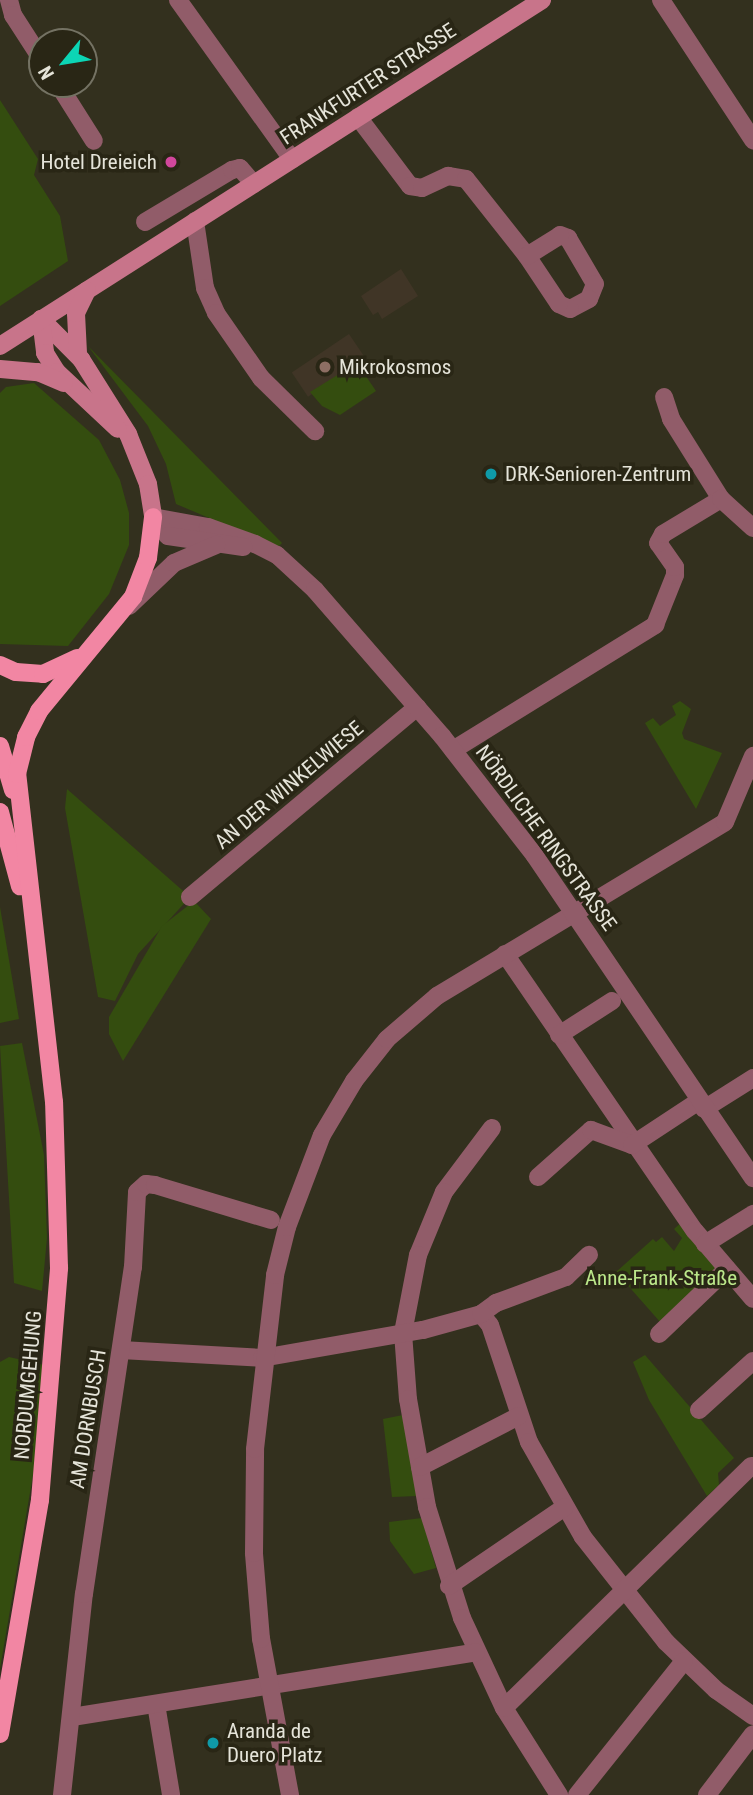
<!DOCTYPE html>
<meta charset="utf-8">
<style>
body{margin:0}
#map{position:relative;width:753px;height:1795px;overflow:hidden;background:#33301e;font-family:"Roboto Condensed",sans-serif}
div>[style]{position:absolute}
[style*='--x']{left:calc(var(--x)*1px);top:calc(var(--y)*1px);width:calc(var(--w)*1px);rotate:calc(var(--a)*1deg)}
.education>*{inset:0;background:#403526;transform-origin:0 0}
.green>*{inset:0;background:#344d0f}
.minor>*{height:18px;margin:-9px;padding:0 9px;transform-origin:9px;border-radius:9px;background:#915c69}
.tertiary>*{height:18px;margin:-9px;padding:0 9px;transform-origin:9px;border-radius:9px;background:#915c69}
.secondary>*{height:18px;margin:-9px;padding:0 9px;transform-origin:9px;border-radius:9px;background:#c8748a}
.primary>*{height:18px;margin:-9px;padding:0 9px;transform-origin:9px;border-radius:9px;background:#f286a3}
.dots>*{width:19px;height:19px;translate:-50% -50%;box-sizing:border-box;border:4px solid #292615;border-radius:50%}
span{translate:-50% -50%;white-space:nowrap;text-align:center;line-height:1.15;-webkit-text-stroke:7px #292615;paint-order:stroke}
.street-label{font-size:21px;color:#e5e4d9}
.poi-label{font-size:21px;color:#e5e4d9}
.right{translate:-100% -50%;text-align:right}
.left{translate:0 -50%;text-align:left}
.park-label{font-size:21px;color:#bbe78a}
.north{position:absolute;left:28px;top:28px;width:70px;height:70px;box-sizing:border-box;background:#292615;border:2px solid #747263;border-radius:50%;rotate:240deg;font-size:19px;font-weight:700;line-height:28px;text-align:center;color:#e5e4d9}
.north::after{content:'';display:block;margin:auto;width:24px;height:32px;background:#0cd5b5;clip-path:polygon(50% 0,100% 100%,50% 72%,0 100%)}
</style>
<div id="map">
<div class="education">
<i style="clip-path:polygon(401px 269px,418px 296px,382px 319px,378px 312px,373px 315px,361px 296px)"></i>
<i style="left:349px;top:334px;width:29px;height:69px;rotate:56deg"></i>
</div>
<div class="green">
<i style="clip-path:polygon(0 100px,38px 159px,34px 175px,60px 216px,68px 261px,0 306px)"></i>
<i style="clip-path:polygon(88px 346px,282px 543px,278px 547px,176px 504px,166px 464px,148px 426px)"></i>
<i style="clip-path:polygon(357px 363px,376px 391px,340px 415px,322px 406px,310px 392px)"></i>
<i style="clip-path:polygon(34px 383px,99px 440px,120px 480px,129px 513px,129px 545px,109px 594px,68px 646px,0 644px,0 393px,6px 387px)"></i>
<i style="clip-path:polygon(680px 701px,691px 709px,682px 733px,684px 739px,722px 753px,696px 809px,645px 723px,653px 718px,660px 726px,676px 715px,672px 706px)"></i>
<i style="clip-path:polygon(67px 789px,190px 897px,138px 954px,115px 1001px,98px 997px,65px 808px)"></i>
<i style="clip-path:polygon(194px 901px,211px 919px,123px 1061px,109px 1034px,109px 1017px,162px 926px)"></i>
<i style="clip-path:polygon(0 907px,19px 1019px,0 1023px)"></i>
<i style="clip-path:polygon(22px 1043px,44px 1155px,47px 1238px,42px 1291px,14px 1283px,0 1046px)"></i>
<i style="clip-path:polygon(683px 1221px,720px 1269px,661px 1323px,616px 1272px,653px 1239px,656px 1242px,662px 1237px,674px 1251px,682px 1238px,674px 1229px)"></i>
<i style="clip-path:polygon(645px 1355px,734px 1458px,718px 1473px,719px 1485px,707px 1496px,649px 1400px,633px 1362px)"></i>
<i style="clip-path:polygon(9px 1357px,44px 1365px,34px 1469px,0 1669px,0 1362px)"></i>
<i style="clip-path:polygon(403px 1415px,417px 1496px,392px 1497px,383px 1419px)"></i>
<i style="clip-path:polygon(422px 1518px,436px 1568px,414px 1574px,390px 1541px,389px 1522px)"></i>
</div>
<div class="minor">
<i style="--x:9;--y:0;--w:16;--a:75"></i>
<i style="--x:13;--y:15;--w:54;--a:57.2"></i>
<i style="--x:178;--y:0;--w:196;--a:54.4"></i>
<i style="--x:661;--y:0;--w:168;--a:56.7"></i>
<i style="--x:58;--y:84;--w:67;--a:57.7"></i>
<i style="--x:358;--y:117;--w:86;--a:53"></i>
<i style="--x:410;--y:186;--w:12;--a:9"></i>
<i style="--x:422;--y:188;--w:29;--a:-25"></i>
<i style="--x:448;--y:176;--w:18;--a:9"></i>
<i style="--x:466;--y:179;--w:98;--a:51.6"></i>
<i style="--x:195;--y:221;--w:68;--a:81.5"></i>
<i style="--x:205;--y:288;--w:27;--a:66"></i>
<i style="--x:216;--y:313;--w:79;--a:55.3"></i>
<i style="--x:261;--y:378;--w:76;--a:44.5"></i>
<i style="--x:145;--y:222;--w:101;--a:-30.9"></i>
<i style="--x:232;--y:170;--w:8;--a:-14"></i>
<i style="--x:240;--y:168;--w:21;--a:49"></i>
<i style="--x:560;--y:235;--w:9;--a:21"></i>
<i style="--x:568;--y:238;--w:53;--a:59.6"></i>
<i style="--x:595;--y:284;--w:16;--a:112"></i>
<i style="--x:589;--y:299;--w:21;--a:152"></i>
<i style="--x:570;--y:309;--w:12;--a:-156"></i>
<i style="--x:559;--y:304;--w:58;--a:-123.7"></i>
<i style="--x:527;--y:256;--w:39;--a:-32"></i>
<i style="--x:664;--y:397;--w:23;--a:72"></i>
<i style="--x:671;--y:419;--w:94;--a:58"></i>
<i style="--x:453;--y:750;--w:238;--a:-31.7"></i>
<i style="--x:655;--y:625;--w:54;--a:-68.2"></i>
<i style="--x:675;--y:575;--w:8;--a:-90"></i>
<i style="--x:675;--y:567;--w:29;--a:-125"></i>
<i style="--x:658;--y:543;--w:10;--a:-61"></i>
<i style="--x:663;--y:534;--w:68;--a:-31.1"></i>
<i style="--x:721;--y:499;--w:43;--a:42.2"></i>
<i style="--x:190;--y:897;--w:296;--a:-39.9"></i>
<i style="--x:505;--y:954;--w:336;--a:55.6"></i>
<i style="--x:695;--y:1231;--w:89;--a:49.5"></i>
<i style="--x:559;--y:1035;--w:63;--a:-32.7"></i>
<i style="--x:704;--y:1109;--w:58;--a:-32.3"></i>
<i style="--x:492;--y:1128;--w:80;--a:126.9"></i>
<i style="--x:444;--y:1192;--w:68;--a:112.4"></i>
<i style="--x:418;--y:1255;--w:79;--a:100.9"></i>
<i style="--x:403;--y:1333;--w:66;--a:85.7"></i>
<i style="--x:408;--y:1399;--w:110;--a:80"></i>
<i style="--x:427;--y:1507;--w:116;--a:72.5"></i>
<i style="--x:462;--y:1618;--w:99;--a:65"></i>
<i style="--x:504;--y:1708;--w:103;--a:57.7"></i>
<i style="--x:538;--y:1177;--w:71;--a:-41.6"></i>
<i style="--x:591;--y:1130;--w:44;--a:20.1"></i>
<i style="--x:632;--y:1145;--w:80;--a:-33.3"></i>
<i style="--x:705;--y:1244;--w:57;--a:-32"></i>
<i style="--x:481;--y:1314;--w:14;--a:51"></i>
<i style="--x:490;--y:1325;--w:123;--a:71.6"></i>
<i style="--x:529;--y:1442;--w:109;--a:60.4"></i>
<i style="--x:583;--y:1537;--w:134;--a:51.7"></i>
<i style="--x:666;--y:1642;--w:69;--a:43.8"></i>
<i style="--x:716;--y:1690;--w:45;--a:35.1"></i>
<i style="--x:659;--y:1334;--w:94;--a:-43.7"></i>
<i style="--x:121;--y:1350;--w:141;--a:3.2"></i>
<i style="--x:262;--y:1358;--w:163;--a:-9.9"></i>
<i style="--x:423;--y:1330;--w:60;--a:-15.4"></i>
<i style="--x:481;--y:1314;--w:19;--a:-36"></i>
<i style="--x:496;--y:1303;--w:75;--a:-20.4"></i>
<i style="--x:566;--y:1277;--w:32;--a:-44"></i>
<i style="--x:699;--y:1410;--w:73;--a:-42.2"></i>
<i style="--x:420;--y:1467;--w:111;--a:-27.3"></i>
<i style="--x:449;--y:1586;--w:140;--a:-34.3"></i>
<i style="--x:156;--y:1704;--w:92;--a:80.6"></i>
<i style="--x:504;--y:1708;--w:346;--a:-44.4"></i>
<i style="--x:72;--y:1717;--w:409;--a:-9.1"></i>
<i style="--x:62;--y:1795;--w:202;--a:-83.8"></i>
<i style="--x:84;--y:1594;--w:331;--a:-81.5"></i>
<i style="--x:133;--y:1267;--w:75;--a:-86.9"></i>
<i style="--x:137;--y:1192;--w:12;--a:-42"></i>
<i style="--x:146;--y:1184;--w:9;--a:6"></i>
<i style="--x:155;--y:1185;--w:121;--a:16.8"></i>
<i style="--x:290;--y:1795;--w:159;--a:-100.5"></i>
<i style="--x:261;--y:1639;--w:86;--a:-94.7"></i>
<i style="--x:254;--y:1553;--w:104;--a:-89.4"></i>
<i style="--x:255;--y:1449;--w:175;--a:-83.4"></i>
<i style="--x:275;--y:1275;--w:49;--a:-76"></i>
<i style="--x:287;--y:1227;--w:98;--a:-69.2"></i>
<i style="--x:322;--y:1135;--w:63;--a:-59.3"></i>
<i style="--x:354;--y:1081;--w:53;--a:-51.8"></i>
<i style="--x:387;--y:1039;--w:66;--a:-40.7"></i>
<i style="--x:437;--y:996;--w:336;--a:-31.1"></i>
<i style="--x:725;--y:822;--w:72;--a:-67"></i>
<i style="--x:577;--y:1795;--w:171;--a:-51.4"></i>
<i style="--x:707;--y:1795;--w:76;--a:-53"></i>
</div>
<div class="tertiary">
<i style="--x:153;--y:517;--w:56;--a:10.3"></i>
<i style="--x:208;--y:527;--w:50;--a:19.9"></i>
<i style="--x:255;--y:544;--w:25;--a:27"></i>
<i style="--x:277;--y:555;--w:52;--a:42.6"></i>
<i style="--x:315;--y:590;--w:194;--a:49"></i>
<i style="--x:442;--y:736;--w:152;--a:52.2"></i>
<i style="--x:535;--y:856;--w:389;--a:55.9"></i>
<i style="--x:153;--y:517;--w:24;--a:52"></i>
<i style="--x:168;--y:536;--w:76;--a:8.3"></i>
<i style="--x:129;--y:606;--w:62;--a:-43.7"></i>
<i style="--x:174;--y:563;--w:46;--a:-23.2"></i>
</div>
<div class="secondary">
<i style="--x:41;--y:319;--w:57;--a:45"></i>
<i style="--x:81;--y:359;--w:89;--a:57.9"></i>
<i style="--x:128;--y:434;--w:54;--a:68.2"></i>
<i style="--x:148;--y:484;--w:33;--a:81"></i>
<i style="--x:41;--y:319;--w:34;--a:83"></i>
<i style="--x:45;--y:353;--w:22;--a:58"></i>
<i style="--x:57;--y:372;--w:83;--a:43.1"></i>
<i style="--x:0;--y:346;--w:643;--a:-32.55"></i>
<i style="--x:78;--y:353;--w:40;--a:-92.9"></i>
<i style="--x:76;--y:313;--w:25;--a:-64"></i>
<i style="--x:0;--y:369;--w:38;--a:5"></i>
<i style="--x:38;--y:372;--w:28;--a:23"></i>
</div>
<div class="primary">
<i style="--x:0;--y:665;--w:17;--a:24"></i>
<i style="--x:16;--y:672;--w:27;--a:4"></i>
<i style="--x:43;--y:674;--w:38;--a:-25"></i>
<i style="--x:0;--y:746;--w:46;--a:73.5"></i>
<i style="--x:0;--y:812;--w:77;--a:74.9"></i>
<i style="--x:0;--y:1734;--w:237;--a:-80.3"></i>
<i style="--x:40;--y:1500;--w:233;--a:-85.3"></i>
<i style="--x:59;--y:1268;--w:166;--a:-91.7"></i>
<i style="--x:54;--y:1102;--w:330;--a:-96.4"></i>
<i style="--x:17;--y:774;--w:38;--a:-76"></i>
<i style="--x:26;--y:737;--w:29;--a:-63"></i>
<i style="--x:39;--y:711;--w:148;--a:-50.5"></i>
<i style="--x:133;--y:597;--w:42;--a:-69"></i>
<i style="--x:148;--y:558;--w:41;--a:-83"></i>
</div>
<div class="dots">
<i style="left:171px;top:162px;background:#d1479c"></i>
<i style="left:325px;top:367px;background:#8d6e63"></i>
<i style="left:491px;top:474px;background:#0f9aa8"></i>
<i style="left:213px;top:1743px;background:#0f9aa8"></i>
</div>
<div class="street-label">
<span style="left:368px;top:84px;rotate:-33deg">FRANKFURTER STRASSE</span>
<span style="left:289px;top:785px;rotate:-40deg">AN DER WINKELWIESE</span>
<span style="left:546px;top:838px;rotate:54deg">NÖRDLICHE RINGSTRASSE</span>
<span style="left:28px;top:1385px;rotate:-85deg">NORDUMGEHUNG</span>
<span style="left:88px;top:1419px;rotate:-81deg">AM DORNBUSCH</span>
</div>
<div class="poi-label">
<span class="right" style="left:157px;top:162px">Hotel Dreieich</span>
<span class="left" style="left:339px;top:367px">Mikrokosmos</span>
<span class="left" style="left:505px;top:474px">DRK-Senioren-Zentrum</span>
<span class="left" style="left:227px;top:1743px">Aranda de<br>Duero Platz</span>
</div>
<div class="park-label">
<span style="left:661px;top:1278px">Anne-Frank-Straße</span>
</div>
<div class="north">N</div>
</div>
